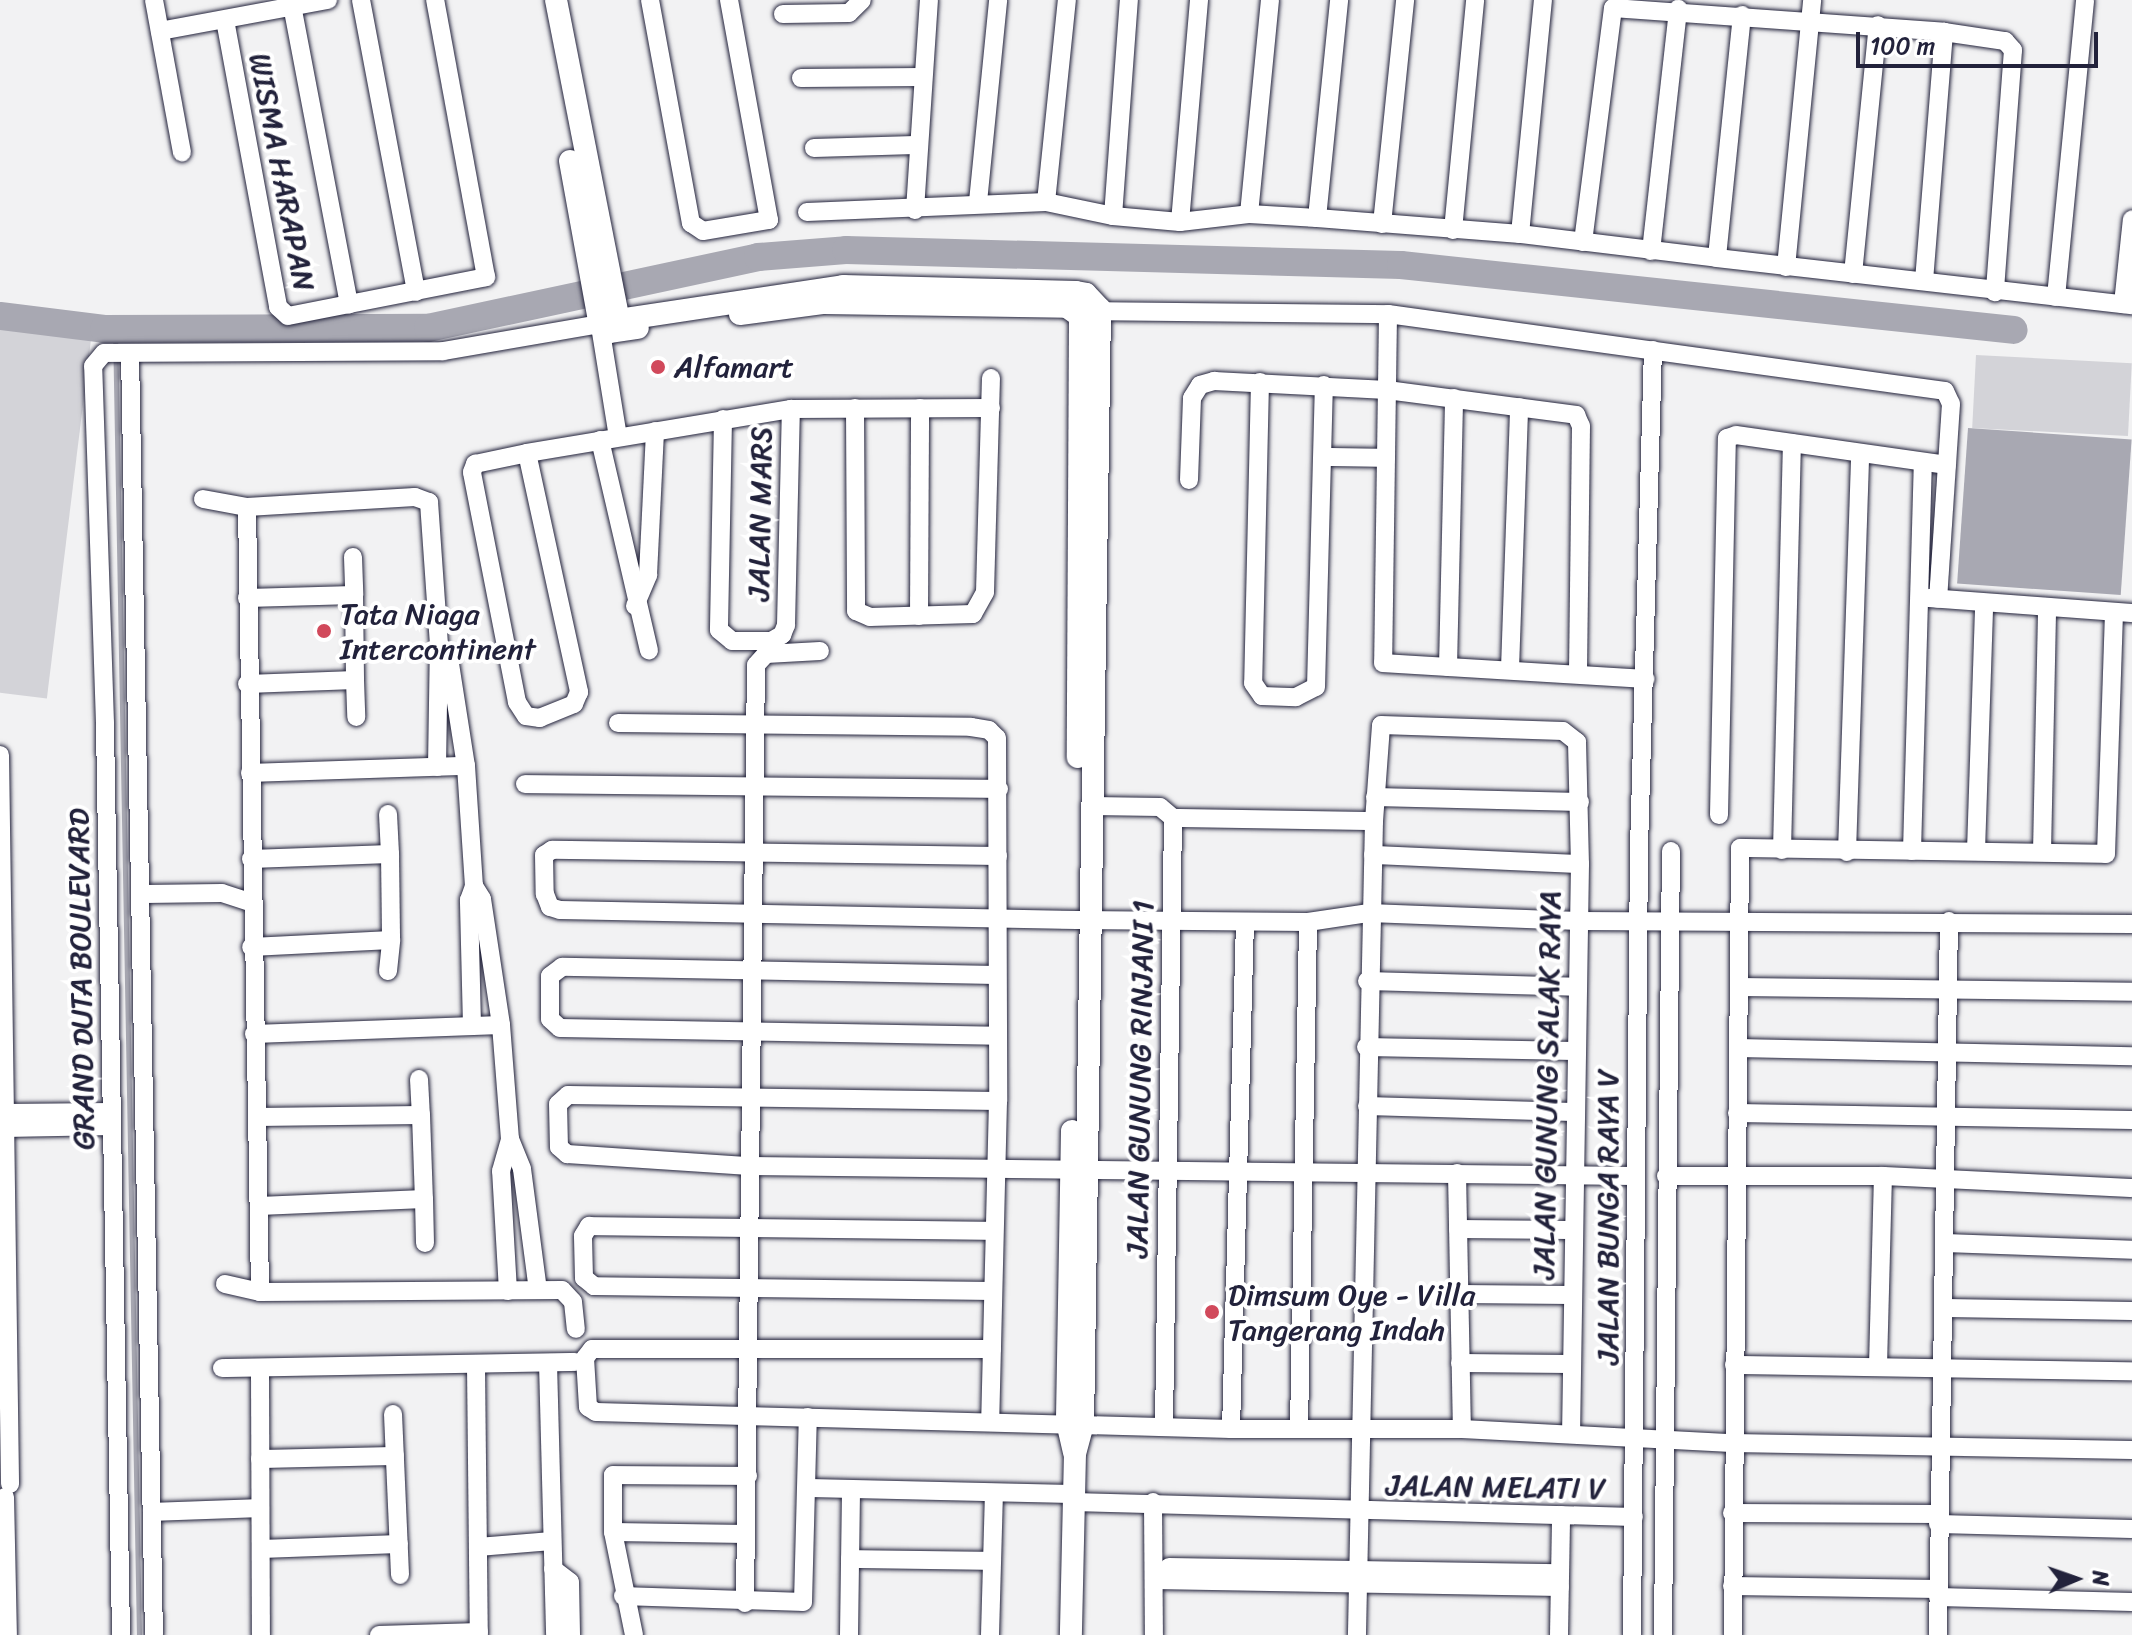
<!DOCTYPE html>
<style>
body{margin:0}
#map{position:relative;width:2132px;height:1635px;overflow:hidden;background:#f2f2f3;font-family:Sriracha,sans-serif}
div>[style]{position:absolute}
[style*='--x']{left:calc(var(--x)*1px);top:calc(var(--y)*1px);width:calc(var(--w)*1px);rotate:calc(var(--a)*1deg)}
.green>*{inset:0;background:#d3d3d8;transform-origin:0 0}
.water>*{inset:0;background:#a8a8b2;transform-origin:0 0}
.stream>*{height:5px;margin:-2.5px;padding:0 2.5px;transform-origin:2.5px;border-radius:2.5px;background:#a8a8b2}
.river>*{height:28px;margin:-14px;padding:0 14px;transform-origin:14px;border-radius:14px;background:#a8a8b2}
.roads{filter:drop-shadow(0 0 2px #22223b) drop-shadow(0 0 2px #22223b)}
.minor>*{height:18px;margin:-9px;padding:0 9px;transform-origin:9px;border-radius:9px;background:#fff}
.major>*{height:22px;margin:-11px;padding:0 11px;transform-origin:11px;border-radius:11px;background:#fff}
.dots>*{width:22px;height:22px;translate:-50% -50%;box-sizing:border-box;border:4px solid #fff;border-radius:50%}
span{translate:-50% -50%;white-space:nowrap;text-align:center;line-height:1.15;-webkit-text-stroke:8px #fff;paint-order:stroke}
.street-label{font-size:30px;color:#22223b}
.poi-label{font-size:30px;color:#22223b}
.left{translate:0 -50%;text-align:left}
.north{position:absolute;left:2036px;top:1539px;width:80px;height:80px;-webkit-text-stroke:6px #fff;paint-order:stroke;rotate:88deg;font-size:22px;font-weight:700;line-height:32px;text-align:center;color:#22223b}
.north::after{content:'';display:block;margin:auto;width:28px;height:36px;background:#22223b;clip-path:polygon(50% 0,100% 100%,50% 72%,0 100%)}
.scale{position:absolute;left:1856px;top:32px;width:242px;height:36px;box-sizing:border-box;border:4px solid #22223b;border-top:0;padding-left:10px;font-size:24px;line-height:28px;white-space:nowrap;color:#22223b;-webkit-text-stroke:6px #fff;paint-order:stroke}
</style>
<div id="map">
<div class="green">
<i style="left:0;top:309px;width:94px;height:381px;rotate:7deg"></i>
<i style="left:1976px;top:355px;width:156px;height:73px;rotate:3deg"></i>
</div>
<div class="water">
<i style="left:1968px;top:428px;width:164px;height:156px;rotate:4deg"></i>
</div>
<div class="stream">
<i style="--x:115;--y:328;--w:1307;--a:88.95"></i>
</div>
<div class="river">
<i style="--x:0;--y:316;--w:105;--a:7.1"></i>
<i style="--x:104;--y:329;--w:324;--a:-0.2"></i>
<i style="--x:428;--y:328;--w:338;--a:-12.1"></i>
<i style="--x:758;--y:257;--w:88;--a:-4.5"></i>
<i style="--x:846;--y:250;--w:555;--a:1.55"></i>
<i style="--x:1401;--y:265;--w:616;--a:6.05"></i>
</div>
<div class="roads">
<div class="minor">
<i style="--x:154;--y:0;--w:155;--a:79.6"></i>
<i style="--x:291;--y:0;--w:310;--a:79.2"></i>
<i style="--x:361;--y:0;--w:297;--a:79.3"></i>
<i style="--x:650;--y:0;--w:227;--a:79.6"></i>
<i style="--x:691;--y:223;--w:14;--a:34"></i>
<i style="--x:703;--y:231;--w:67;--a:-9.5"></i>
<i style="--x:769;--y:220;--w:224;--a:-100.3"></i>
<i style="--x:783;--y:14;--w:66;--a:-0.9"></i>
<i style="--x:849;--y:13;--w:18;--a:-45"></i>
<i style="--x:1742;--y:15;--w:244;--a:95.9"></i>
<i style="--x:1717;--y:258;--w:418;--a:6.5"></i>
<i style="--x:225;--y:20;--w:292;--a:79.5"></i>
<i style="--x:278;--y:307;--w:13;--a:42"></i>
<i style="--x:288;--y:316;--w:202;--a:-11.1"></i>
<i style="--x:486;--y:277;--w:282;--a:-100.4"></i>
<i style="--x:160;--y:31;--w:171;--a:-10.5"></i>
<i style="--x:801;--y:78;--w:120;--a:-0.5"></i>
<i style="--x:814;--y:148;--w:101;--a:-1.7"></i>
<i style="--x:978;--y:202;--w:203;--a:-84.3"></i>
<i style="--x:1046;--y:202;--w:203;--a:-84.1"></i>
<i style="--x:915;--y:210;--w:210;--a:-86.2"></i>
<i style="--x:807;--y:212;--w:239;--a:-2.4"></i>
<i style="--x:1046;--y:202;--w:68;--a:11.8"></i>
<i style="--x:1113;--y:216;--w:67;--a:5.1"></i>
<i style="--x:1180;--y:222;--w:69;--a:-6.6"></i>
<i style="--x:1249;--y:214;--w:68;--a:3.4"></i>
<i style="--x:1317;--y:218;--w:204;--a:4.5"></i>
<i style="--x:1520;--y:234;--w:198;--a:6.9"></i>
<i style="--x:1249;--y:214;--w:215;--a:-84.4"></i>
<i style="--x:1113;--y:216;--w:217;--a:-85.8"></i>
<i style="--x:1317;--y:218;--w:219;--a:-84.2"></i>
<i style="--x:1180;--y:222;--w:223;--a:-85.1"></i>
<i style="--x:1382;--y:224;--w:225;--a:-84.1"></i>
<i style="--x:1453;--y:230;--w:231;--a:-84.5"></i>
<i style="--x:1520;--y:234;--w:235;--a:-84.4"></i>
<i style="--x:1583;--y:242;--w:236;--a:-82.7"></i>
<i style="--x:1613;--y:8;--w:332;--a:4.1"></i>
<i style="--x:1944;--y:32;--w:62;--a:8.4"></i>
<i style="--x:2005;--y:41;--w:12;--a:48"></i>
<i style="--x:2013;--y:50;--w:243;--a:94.3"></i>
<i style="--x:1651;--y:251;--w:244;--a:-83.6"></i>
<i style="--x:1786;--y:267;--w:268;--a:-84.4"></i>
<i style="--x:1853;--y:274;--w:250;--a:-84.3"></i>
<i style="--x:1924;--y:281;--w:250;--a:-85.4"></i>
<i style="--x:2056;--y:297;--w:298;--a:-84.4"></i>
<i style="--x:2123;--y:304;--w:85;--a:-84"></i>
<i style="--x:1088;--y:311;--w:300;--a:0.6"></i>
<i style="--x:1388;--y:314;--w:562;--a:7.87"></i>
<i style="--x:1945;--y:391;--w:14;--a:65"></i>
<i style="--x:1951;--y:404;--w:195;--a:93.8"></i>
<i style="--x:1388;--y:314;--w:349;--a:90.8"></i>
<i style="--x:1383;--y:663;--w:263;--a:3.5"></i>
<i style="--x:600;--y:326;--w:112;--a:80.8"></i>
<i style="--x:130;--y:353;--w:1282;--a:88.93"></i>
<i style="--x:1260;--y:382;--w:301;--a:91.3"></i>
<i style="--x:1253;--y:683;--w:16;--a:55"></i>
<i style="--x:1262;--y:696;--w:34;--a:2"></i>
<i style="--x:1296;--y:697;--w:22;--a:-27"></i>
<i style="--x:1316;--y:687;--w:302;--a:-88.5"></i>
<i style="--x:855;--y:408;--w:203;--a:89.7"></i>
<i style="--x:856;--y:611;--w:15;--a:23"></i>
<i style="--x:870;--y:617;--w:103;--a:-1.7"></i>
<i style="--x:973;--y:614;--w:25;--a:-61"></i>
<i style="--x:985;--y:592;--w:214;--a:-88.4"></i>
<i style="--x:723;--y:419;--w:211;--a:91.1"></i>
<i style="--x:719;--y:630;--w:17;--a:40"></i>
<i style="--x:732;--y:641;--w:39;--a:0"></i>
<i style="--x:771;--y:641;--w:13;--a:-29"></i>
<i style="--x:782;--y:635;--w:11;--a:-68"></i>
<i style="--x:786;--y:625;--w:216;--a:-88.7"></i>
<i style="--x:600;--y:440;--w:216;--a:76.9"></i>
<i style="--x:527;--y:453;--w:245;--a:77.7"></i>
<i style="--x:579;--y:692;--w:13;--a:113"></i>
<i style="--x:574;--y:704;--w:37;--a:158"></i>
<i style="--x:540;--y:718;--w:14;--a:-172"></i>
<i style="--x:526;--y:716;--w:17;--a:-123"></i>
<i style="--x:517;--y:702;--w:234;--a:-101.1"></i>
<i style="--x:472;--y:472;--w:9;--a:-69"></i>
<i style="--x:475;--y:464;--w:53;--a:-11.9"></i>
<i style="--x:527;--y:453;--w:268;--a:-9.5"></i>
<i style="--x:791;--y:409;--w:200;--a:-0.3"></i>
<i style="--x:1324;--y:457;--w:62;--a:0.9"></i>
<i style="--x:1189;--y:480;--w:82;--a:-87.9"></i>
<i style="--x:1192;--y:398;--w:15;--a:-58"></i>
<i style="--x:1200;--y:385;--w:15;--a:-16"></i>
<i style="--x:1214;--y:381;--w:173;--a:3"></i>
<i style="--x:1387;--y:390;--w:191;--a:7.5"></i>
<i style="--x:1576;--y:415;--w:12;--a:66"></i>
<i style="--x:1581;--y:426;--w:248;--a:90.7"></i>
<i style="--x:203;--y:499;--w:45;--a:10.3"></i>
<i style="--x:247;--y:507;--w:168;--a:-3.4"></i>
<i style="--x:415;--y:497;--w:15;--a:20"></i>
<i style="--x:429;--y:502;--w:144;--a:86"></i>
<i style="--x:439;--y:646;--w:21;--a:59"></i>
<i style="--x:450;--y:664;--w:103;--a:81.1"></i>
<i style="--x:466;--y:766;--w:120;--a:86.2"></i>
<i style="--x:474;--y:886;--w:15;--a:58"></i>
<i style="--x:482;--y:899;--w:127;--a:81.4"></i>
<i style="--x:501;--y:1025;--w:114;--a:85.5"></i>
<i style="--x:510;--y:1139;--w:32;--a:68"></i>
<i style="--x:522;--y:1169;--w:122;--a:82.5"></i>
<i style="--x:247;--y:507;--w:785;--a:89.05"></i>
<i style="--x:260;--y:1292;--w:302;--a:-0.4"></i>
<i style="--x:562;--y:1290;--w:16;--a:47"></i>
<i style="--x:573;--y:1302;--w:27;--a:84"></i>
<i style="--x:353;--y:557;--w:38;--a:88"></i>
<i style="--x:247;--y:598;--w:107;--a:-1.6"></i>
<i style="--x:354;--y:595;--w:85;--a:89.3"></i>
<i style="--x:355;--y:680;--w:108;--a:177.9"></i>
<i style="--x:1928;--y:598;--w:205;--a:4.2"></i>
<i style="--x:635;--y:606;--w:34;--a:-67"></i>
<i style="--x:648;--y:575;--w:144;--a:-87.2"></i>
<i style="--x:919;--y:616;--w:208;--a:-89.7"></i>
<i style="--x:1448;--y:667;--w:269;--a:-88.7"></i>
<i style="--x:1510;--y:669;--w:262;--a:-88"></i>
<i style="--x:355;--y:680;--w:37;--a:88"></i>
<i style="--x:618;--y:723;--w:353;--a:0.6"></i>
<i style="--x:971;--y:727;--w:18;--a:9"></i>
<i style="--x:989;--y:730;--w:11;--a:45"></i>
<i style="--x:997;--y:738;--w:363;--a:89.8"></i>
<i style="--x:998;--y:1101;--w:319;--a:91.4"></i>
<i style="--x:0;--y:755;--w:729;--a:89.21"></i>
<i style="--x:437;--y:767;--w:121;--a:-89.1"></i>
<i style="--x:250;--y:773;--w:216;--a:-1.9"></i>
<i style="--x:525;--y:784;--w:474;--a:0.6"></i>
<i style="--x:1375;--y:797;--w:205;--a:1.4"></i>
<i style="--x:1092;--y:806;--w:68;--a:0.8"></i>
<i style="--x:1160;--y:807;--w:17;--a:40"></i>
<i style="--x:1173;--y:818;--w:609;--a:90.85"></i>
<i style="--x:388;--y:814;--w:40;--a:87.1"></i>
<i style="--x:1719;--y:815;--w:377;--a:-88.8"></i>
<i style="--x:1727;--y:438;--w:9;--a:-18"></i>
<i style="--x:1736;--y:435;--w:213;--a:8.1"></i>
<i style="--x:1173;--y:818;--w:201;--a:0.9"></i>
<i style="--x:1374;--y:821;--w:814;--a:91.2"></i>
<i style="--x:1374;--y:821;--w:96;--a:-85.8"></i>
<i style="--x:1381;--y:725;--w:182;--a:1.9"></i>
<i style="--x:1563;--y:731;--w:18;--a:38"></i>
<i style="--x:1577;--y:742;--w:122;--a:88.6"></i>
<i style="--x:1580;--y:864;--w:570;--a:90.9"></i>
<i style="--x:1782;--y:850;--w:407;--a:-88.6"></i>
<i style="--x:1912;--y:851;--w:389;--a:-88.4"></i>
<i style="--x:1976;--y:851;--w:246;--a:-88.1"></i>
<i style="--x:1847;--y:852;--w:398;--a:-88.1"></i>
<i style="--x:2042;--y:852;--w:245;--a:-88.8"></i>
<i style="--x:1373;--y:855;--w:207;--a:2.5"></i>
<i style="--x:998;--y:856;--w:446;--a:-179.2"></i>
<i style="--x:552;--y:850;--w:9;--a:148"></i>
<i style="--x:544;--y:855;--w:39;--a:89"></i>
<i style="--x:545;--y:894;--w:14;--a:69"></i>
<i style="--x:550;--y:907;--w:10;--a:17"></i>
<i style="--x:560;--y:910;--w:517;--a:1.11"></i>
<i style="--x:1077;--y:920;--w:231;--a:0.5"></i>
<i style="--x:1308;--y:922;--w:62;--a:-8.4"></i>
<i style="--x:1369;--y:913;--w:209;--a:2.2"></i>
<i style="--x:1578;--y:921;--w:554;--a:0.31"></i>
<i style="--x:251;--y:859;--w:139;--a:-2.1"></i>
<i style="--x:390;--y:854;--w:86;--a:89.3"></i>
<i style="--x:391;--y:940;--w:140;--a:177.1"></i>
<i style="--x:144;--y:894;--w:78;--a:-0.7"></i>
<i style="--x:222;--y:893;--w:29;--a:18"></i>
<i style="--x:388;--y:971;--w:31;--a:-84"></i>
<i style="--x:996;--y:975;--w:434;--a:-178.9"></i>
<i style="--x:562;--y:967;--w:15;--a:143"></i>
<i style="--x:550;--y:976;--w:43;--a:90"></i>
<i style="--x:550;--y:1019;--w:13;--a:42"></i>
<i style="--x:560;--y:1028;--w:437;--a:1"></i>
<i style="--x:1367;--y:981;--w:209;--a:1.6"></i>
<i style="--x:1739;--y:987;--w:393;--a:0.7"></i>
<i style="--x:472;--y:1026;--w:126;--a:-91.4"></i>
<i style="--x:469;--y:900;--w:15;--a:-70"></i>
<i style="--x:254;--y:1034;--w:247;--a:-2.1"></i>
<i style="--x:1366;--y:1047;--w:208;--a:1.1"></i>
<i style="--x:1738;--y:1048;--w:394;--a:1.2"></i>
<i style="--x:419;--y:1079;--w:36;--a:87"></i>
<i style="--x:998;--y:1101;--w:430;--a:-179.2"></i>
<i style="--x:568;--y:1095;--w:13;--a:138"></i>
<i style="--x:558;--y:1104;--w:43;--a:88.7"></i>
<i style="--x:559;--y:1147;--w:11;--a:41"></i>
<i style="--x:567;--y:1154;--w:183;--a:3.8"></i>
<i style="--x:750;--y:1166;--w:884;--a:0.65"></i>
<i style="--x:1367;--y:1106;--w:206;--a:1.7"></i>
<i style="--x:4;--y:1113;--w:107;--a:-0.5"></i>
<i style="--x:1737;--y:1113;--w:395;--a:1"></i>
<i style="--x:257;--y:1117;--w:164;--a:-0.7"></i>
<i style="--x:421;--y:1115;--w:84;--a:88"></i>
<i style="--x:424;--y:1199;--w:165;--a:177.6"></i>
<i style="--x:4;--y:1128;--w:108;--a:-1.1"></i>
<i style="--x:1457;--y:1173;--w:256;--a:88.9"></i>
<i style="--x:1666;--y:1176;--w:217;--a:0"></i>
<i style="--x:1883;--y:1176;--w:249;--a:2.8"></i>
<i style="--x:424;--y:1199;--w:44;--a:88.7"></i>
<i style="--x:1458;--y:1229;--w:112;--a:0.5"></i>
<i style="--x:1945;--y:1243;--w:187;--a:2.1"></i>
<i style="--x:225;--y:1284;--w:36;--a:13"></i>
<i style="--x:508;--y:1291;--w:120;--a:-93.3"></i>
<i style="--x:501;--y:1171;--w:33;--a:-74"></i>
<i style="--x:993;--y:1291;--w:399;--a:-179.3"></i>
<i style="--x:594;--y:1286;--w:13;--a:-141"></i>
<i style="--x:584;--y:1278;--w:42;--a:-91.4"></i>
<i style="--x:583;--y:1236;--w:12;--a:-59"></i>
<i style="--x:589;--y:1226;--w:405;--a:0.7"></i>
<i style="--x:1460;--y:1294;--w:111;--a:0.5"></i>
<i style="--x:1946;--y:1308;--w:186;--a:0.9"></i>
<i style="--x:992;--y:1349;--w:400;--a:180"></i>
<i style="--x:592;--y:1349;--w:11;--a:128"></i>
<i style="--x:585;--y:1358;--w:49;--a:86.5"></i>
<i style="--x:588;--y:1407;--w:9;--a:32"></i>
<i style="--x:596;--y:1412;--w:635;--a:1.53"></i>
<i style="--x:1231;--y:1429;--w:231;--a:0"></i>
<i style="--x:1462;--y:1429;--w:270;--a:3"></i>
<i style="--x:1732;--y:1443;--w:400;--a:1"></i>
<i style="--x:548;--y:1363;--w:272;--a:88.5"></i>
<i style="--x:1460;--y:1363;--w:109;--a:0.5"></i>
<i style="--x:1734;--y:1365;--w:398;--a:0.9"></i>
<i style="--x:476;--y:1366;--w:269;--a:89.4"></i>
<i style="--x:1878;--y:1366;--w:190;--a:-88.5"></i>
<i style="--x:222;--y:1368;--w:353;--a:-1"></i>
<i style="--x:260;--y:1370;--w:265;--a:89.8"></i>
<i style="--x:393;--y:1414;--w:161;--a:87.5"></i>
<i style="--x:1231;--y:1429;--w:507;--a:-88.42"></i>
<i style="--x:1299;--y:1429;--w:507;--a:-88.98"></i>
<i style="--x:260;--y:1459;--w:135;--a:-1.3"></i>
<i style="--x:808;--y:1488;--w:265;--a:1.3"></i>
<i style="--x:5;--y:1497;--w:138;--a:88.8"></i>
<i style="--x:1073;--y:1502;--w:561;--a:1.53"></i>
<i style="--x:1153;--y:1502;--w:133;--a:89.6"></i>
<i style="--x:152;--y:1512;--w:108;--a:-2.1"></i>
<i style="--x:1732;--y:1513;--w:206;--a:0.3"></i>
<i style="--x:1938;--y:1524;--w:194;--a:1.5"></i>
<i style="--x:613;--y:1532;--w:133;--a:0.9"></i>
<i style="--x:478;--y:1547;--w:74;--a:-4.6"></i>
<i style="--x:261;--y:1549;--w:138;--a:-2.1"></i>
<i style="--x:850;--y:1559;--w:141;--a:0.8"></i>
<i style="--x:1169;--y:1567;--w:391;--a:0.9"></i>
<i style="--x:553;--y:1569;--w:21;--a:37"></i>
<i style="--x:570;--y:1582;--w:53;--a:88.9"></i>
<i style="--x:1154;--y:1580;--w:406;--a:1"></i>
<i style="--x:1732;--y:1586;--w:206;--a:0.8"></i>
<i style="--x:623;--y:1596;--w:180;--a:1.9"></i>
<i style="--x:803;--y:1602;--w:185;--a:-88.5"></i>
<i style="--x:1938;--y:1597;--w:194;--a:1.5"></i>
<i style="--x:745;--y:1603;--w:938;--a:-89.33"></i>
<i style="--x:756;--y:665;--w:15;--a:-48"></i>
<i style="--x:766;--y:654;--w:54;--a:-3.2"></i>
<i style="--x:121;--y:1635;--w:912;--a:-91.01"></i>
<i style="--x:105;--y:723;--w:357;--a:-91.9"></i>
<i style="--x:93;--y:366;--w:17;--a:-50"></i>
<i style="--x:104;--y:353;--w:339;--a:-0.3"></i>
<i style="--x:443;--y:351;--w:170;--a:-9.8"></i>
<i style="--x:379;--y:1635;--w:100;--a:-1.7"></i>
<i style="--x:634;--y:1635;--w:105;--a:-101.5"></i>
<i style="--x:613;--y:1532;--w:57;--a:-90"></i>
<i style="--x:613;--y:1475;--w:135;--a:0.4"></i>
<i style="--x:849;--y:1635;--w:146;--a:-89.2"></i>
<i style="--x:990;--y:1635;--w:142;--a:-88.4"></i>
<i style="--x:1559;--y:1635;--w:120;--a:-89"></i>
<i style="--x:1632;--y:1635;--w:786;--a:-89.49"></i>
<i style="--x:1639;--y:849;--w:499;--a:-88.4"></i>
<i style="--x:1663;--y:1635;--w:784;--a:-89.42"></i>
<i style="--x:1733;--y:1635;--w:787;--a:-89.49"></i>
<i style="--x:1740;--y:848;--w:366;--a:0.9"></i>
<i style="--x:2106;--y:854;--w:242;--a:-88.1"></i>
<i style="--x:1938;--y:1635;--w:714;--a:-89.12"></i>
</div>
<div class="major">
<i style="--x:556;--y:0;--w:326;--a:78.9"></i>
<i style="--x:619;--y:320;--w:227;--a:-8.6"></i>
<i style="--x:843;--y:286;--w:233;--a:1.5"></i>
<i style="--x:1076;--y:292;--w:10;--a:11"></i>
<i style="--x:1086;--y:294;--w:21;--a:47"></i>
<i style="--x:1100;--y:309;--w:1115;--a:90.87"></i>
<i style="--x:1083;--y:1424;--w:30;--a:105"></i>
<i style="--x:1075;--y:1453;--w:182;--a:91.3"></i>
<i style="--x:570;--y:161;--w:168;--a:79.7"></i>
<i style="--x:600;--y:326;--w:11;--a:34"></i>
<i style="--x:609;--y:332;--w:29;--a:-8"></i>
<i style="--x:740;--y:314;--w:85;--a:-7.5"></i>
<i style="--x:824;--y:303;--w:243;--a:0.9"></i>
<i style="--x:1067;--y:307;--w:16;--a:35"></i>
<i style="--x:1080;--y:316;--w:441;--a:90.3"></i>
<i style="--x:1072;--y:1131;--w:291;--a:91"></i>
<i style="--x:1067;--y:1422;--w:31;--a:77"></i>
</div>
</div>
<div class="dots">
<i style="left:658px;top:367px;background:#d1495b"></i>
<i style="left:324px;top:631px;background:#d1495b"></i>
<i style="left:1212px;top:1312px;background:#d1495b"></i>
</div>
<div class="street-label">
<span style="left:282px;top:172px;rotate:79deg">WISMA HARAPAN</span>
<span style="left:760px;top:514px;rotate:-89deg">JALAN MARS</span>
<span style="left:81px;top:979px;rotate:-91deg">GRAND DUTA BOULEVARD</span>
<span style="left:1140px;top:1079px;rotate:-89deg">JALAN GUNUNG RINJANI 1</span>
<span style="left:1547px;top:1085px;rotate:-89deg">JALAN GUNUNG SALAK RAYA</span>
<span style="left:1608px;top:1217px;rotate:-90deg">JALAN BUNGA RAYA V</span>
<span style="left:1496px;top:1487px;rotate:1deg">JALAN MELATI V</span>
</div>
<div class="poi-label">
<span class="left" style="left:674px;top:367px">Alfamart</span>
<span class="left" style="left:340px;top:631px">Tata Niaga<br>Intercontinent</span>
<span class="left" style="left:1228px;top:1312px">Dimsum Oye - Villa<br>Tangerang Indah</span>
</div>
<div class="north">N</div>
<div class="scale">100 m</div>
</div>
